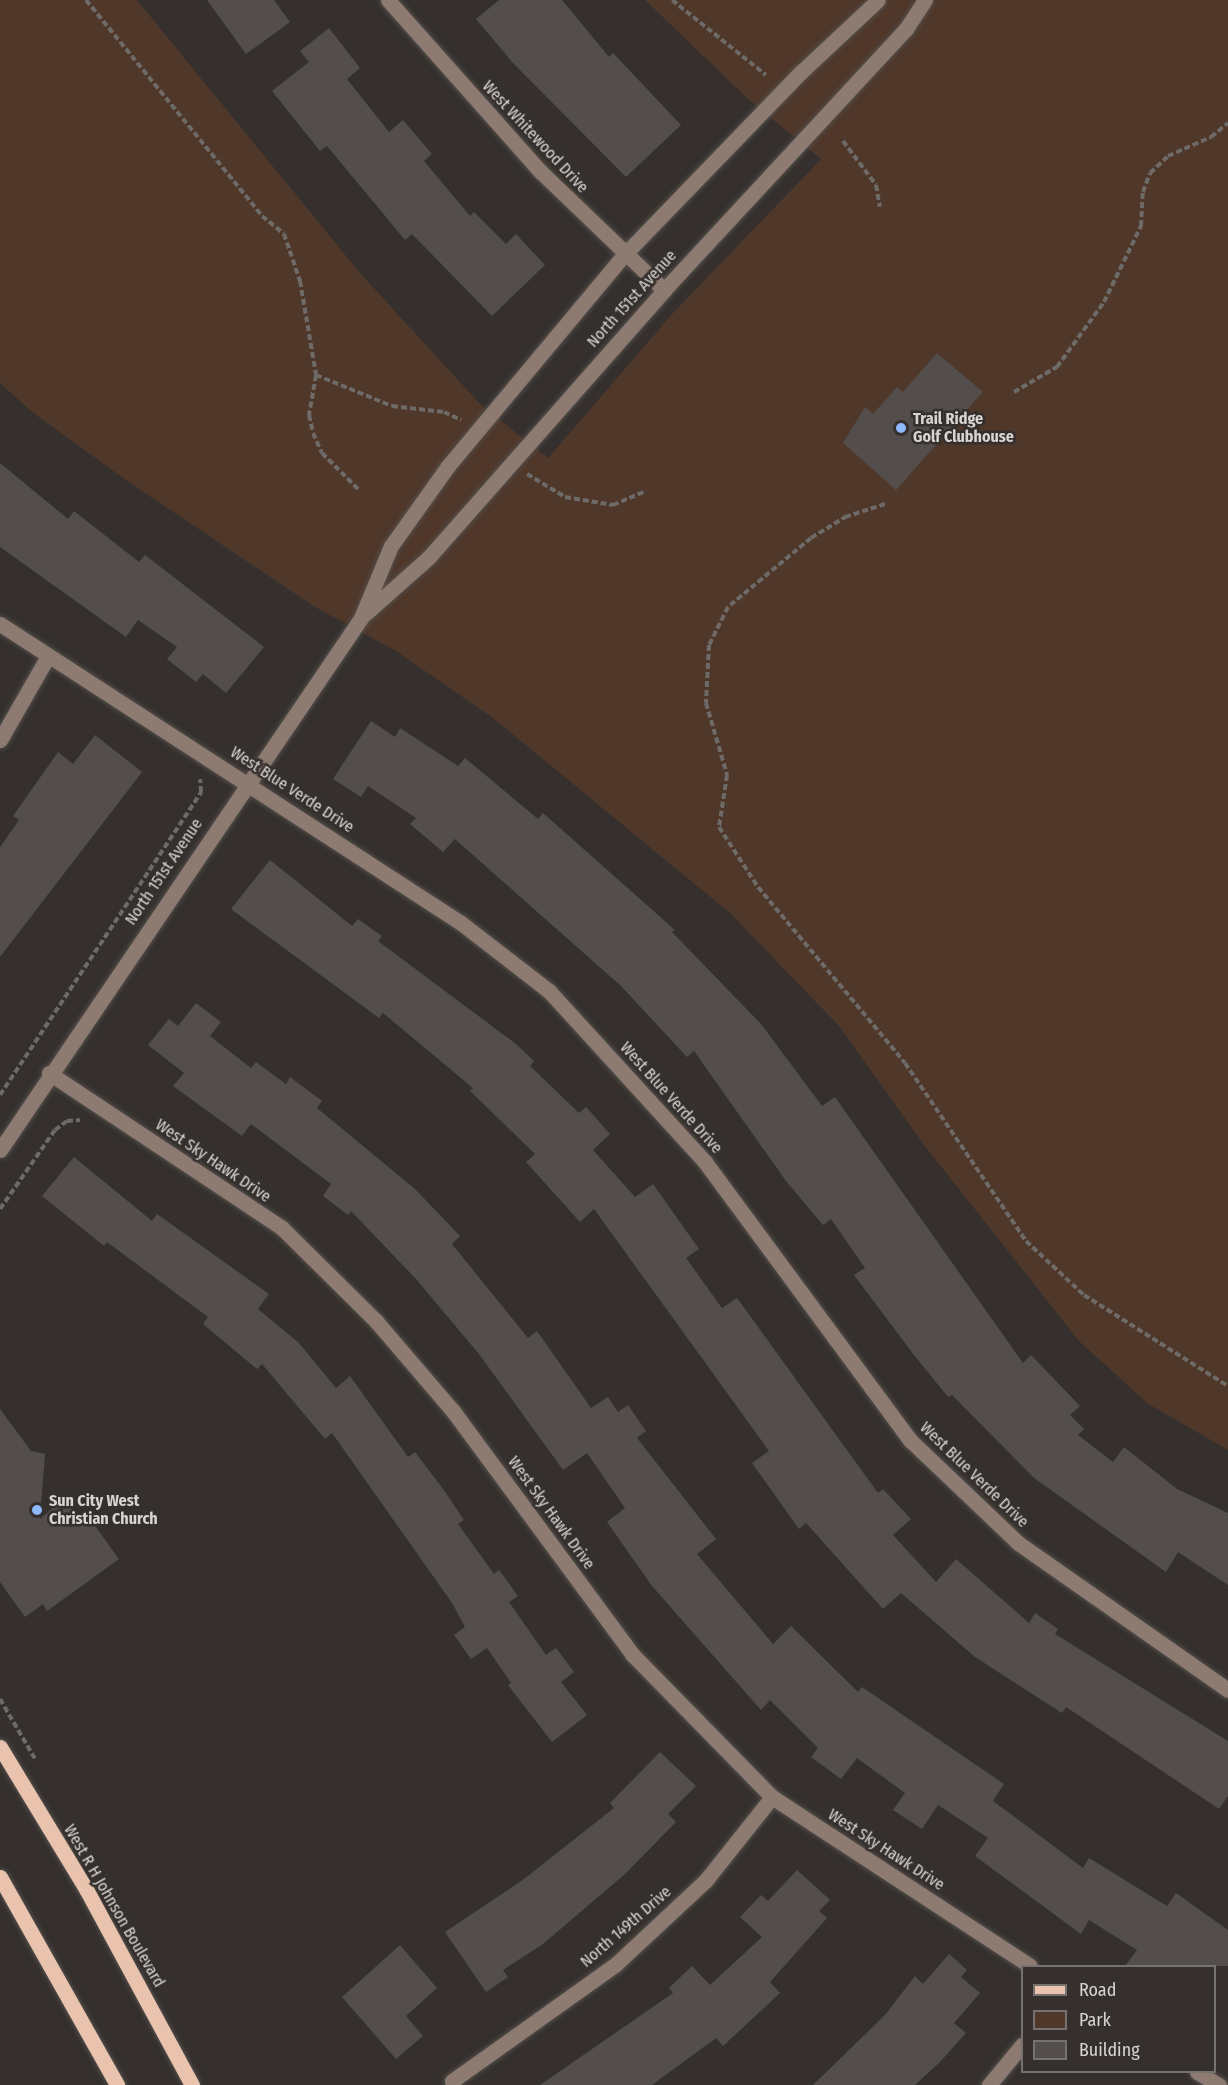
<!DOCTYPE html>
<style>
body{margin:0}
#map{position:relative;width:1228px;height:2085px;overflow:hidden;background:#35302d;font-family:"Fira Sans Condensed",sans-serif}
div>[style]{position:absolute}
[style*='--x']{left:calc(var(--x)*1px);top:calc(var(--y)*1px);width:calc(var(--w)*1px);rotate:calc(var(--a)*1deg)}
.green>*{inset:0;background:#4f372a}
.building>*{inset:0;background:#534e4b}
.path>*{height:4px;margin-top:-2px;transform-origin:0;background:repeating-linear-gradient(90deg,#6e6a67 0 6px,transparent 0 9px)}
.roads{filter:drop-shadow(0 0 2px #524e4b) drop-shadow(0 0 2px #524e4b)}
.minor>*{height:15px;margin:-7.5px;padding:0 7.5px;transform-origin:7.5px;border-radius:7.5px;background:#8d7a70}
.major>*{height:15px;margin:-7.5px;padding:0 7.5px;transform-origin:7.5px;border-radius:7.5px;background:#e9c3ae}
.dots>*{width:16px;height:16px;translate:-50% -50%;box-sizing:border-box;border:3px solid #35302d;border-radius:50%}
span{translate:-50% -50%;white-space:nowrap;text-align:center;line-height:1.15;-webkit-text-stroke:5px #35302d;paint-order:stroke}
.street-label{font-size:16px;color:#d7d4d2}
.poi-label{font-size:16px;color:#d7d4d2;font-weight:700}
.left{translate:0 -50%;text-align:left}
.legend{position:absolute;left:1021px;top:1965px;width:195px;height:108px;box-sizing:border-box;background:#35302d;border:2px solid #76726f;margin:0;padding:8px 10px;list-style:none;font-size:18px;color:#d7d4d2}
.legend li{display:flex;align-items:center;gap:12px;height:30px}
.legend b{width:30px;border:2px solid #76726f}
</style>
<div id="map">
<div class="green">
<i style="clip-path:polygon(0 0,137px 0,360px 273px,480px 404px,548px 458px,673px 313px,821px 159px,748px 99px,645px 0,1228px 0,1228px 1450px,1147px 1403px,1079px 1341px,924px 1145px,839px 1026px,731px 914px,493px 718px,396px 651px,315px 607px,130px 483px,32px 412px,0 383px)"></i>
</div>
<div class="building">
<i style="clip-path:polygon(207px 0,274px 0,290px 22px,246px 54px)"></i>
<i style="clip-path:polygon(499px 0,562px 0,609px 57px,613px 53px,681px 125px,626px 177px,512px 62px,476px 19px)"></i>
<i style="clip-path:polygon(329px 28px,360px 68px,347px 79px,389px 132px,403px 120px,432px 154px,424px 161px,470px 216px,474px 212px,506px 244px,516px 234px,545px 265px,492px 316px,412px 234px,405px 240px,327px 146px,320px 151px,272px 91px,309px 62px,300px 51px)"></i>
<i style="clip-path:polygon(937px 353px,983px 392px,896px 490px,843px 443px,865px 407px,873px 414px,897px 387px,903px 392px)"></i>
<i style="clip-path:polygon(0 463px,68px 519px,74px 511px,139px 562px,145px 555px,264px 647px,226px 693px,203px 674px,196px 682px,167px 659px,177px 647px,138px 620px,126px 637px,0 547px)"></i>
<i style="clip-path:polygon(371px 721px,395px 737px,400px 728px,458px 766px,465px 758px,538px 819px,543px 813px,675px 930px,672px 932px,761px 1024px,822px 1106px,835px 1097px,1023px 1363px,1031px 1355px,1080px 1406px,1070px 1415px,1084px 1429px,1078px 1435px,1113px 1462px,1124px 1447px,1177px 1489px,1228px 1513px,1228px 1585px,1178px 1552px,1166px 1572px,1034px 1478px,952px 1395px,948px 1397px,914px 1355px,854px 1275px,865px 1268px,831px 1219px,823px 1225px,786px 1181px,694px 1051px,687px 1057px,621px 986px,455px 839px,443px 852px,410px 824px,416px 818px,368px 786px,361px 797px,333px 779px)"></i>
<i style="clip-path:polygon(95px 735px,142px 772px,0 957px,0 847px,19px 820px,13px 816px,58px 752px,73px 764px)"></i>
<i style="clip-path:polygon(270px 860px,352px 926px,358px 919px,382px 936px,378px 941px,516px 1044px,534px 1061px,530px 1066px,579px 1113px,586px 1107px,610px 1134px,593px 1150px,635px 1197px,653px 1184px,699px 1249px,686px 1258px,722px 1308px,737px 1298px,878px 1493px,883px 1489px,911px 1519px,893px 1535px,936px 1582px,956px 1559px,1029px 1623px,1035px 1613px,1058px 1629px,1055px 1634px,1228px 1741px,1228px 1796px,1219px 1809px,1066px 1707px,1062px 1713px,975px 1657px,901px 1593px,883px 1609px,806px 1523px,799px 1529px,752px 1463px,769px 1451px,594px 1209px,580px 1222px,526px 1162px,535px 1154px,470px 1091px,473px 1088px,383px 1013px,379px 1018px,231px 909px)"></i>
<i style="clip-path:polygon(196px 1003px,221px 1022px,210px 1036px,251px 1068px,256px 1062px,286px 1084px,290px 1077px,322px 1101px,317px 1108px,415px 1189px,460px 1236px,452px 1244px,528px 1338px,537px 1331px,591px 1408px,608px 1397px,618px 1412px,628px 1405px,646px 1431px,637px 1438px,716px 1539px,697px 1554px,773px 1644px,791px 1626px,858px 1692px,862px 1687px,1004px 1784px,993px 1801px,1083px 1868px,1089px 1858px,1167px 1906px,1176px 1893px,1228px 1930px,1228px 1966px,1125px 1966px,1137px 1950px,1089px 1920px,1081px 1934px,975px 1856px,988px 1838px,938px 1805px,922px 1829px,893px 1810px,905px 1793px,857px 1758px,841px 1779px,811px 1757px,818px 1748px,770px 1700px,761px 1710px,652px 1586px,607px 1522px,625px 1508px,587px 1453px,563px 1470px,479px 1354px,416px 1279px,351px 1211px,348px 1215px,323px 1196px,331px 1184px,251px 1124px,242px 1136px,173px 1086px,184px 1073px,148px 1045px,169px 1019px,178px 1026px)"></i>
<i style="clip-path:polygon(74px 1157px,152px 1221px,157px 1214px,269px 1294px,258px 1309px,299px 1343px,336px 1388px,350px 1376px,408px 1457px,415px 1452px,446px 1493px,464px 1520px,458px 1524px,494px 1574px,499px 1570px,518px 1596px,509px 1602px,546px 1655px,556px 1648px,574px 1672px,561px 1682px,587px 1715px,552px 1742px,508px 1685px,511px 1683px,487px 1648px,471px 1659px,454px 1635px,465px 1627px,452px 1603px,332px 1433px,325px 1439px,262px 1364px,257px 1369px,203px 1324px,208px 1317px,107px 1242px,104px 1246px,42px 1196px)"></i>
<i style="clip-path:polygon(0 1409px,31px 1451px,45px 1454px,40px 1519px,64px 1498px,83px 1524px,90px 1519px,119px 1559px,47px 1611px,43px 1604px,25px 1617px,0 1582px)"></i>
<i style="clip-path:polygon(660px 1752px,696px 1786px,668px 1814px,676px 1822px,625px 1874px,543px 1944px,503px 1970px,508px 1977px,486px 1992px,445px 1932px,524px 1879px,614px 1808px,610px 1803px)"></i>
<i style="clip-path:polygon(797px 1870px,830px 1900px,819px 1911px,827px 1918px,770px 1982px,780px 1993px,723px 2046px,716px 2038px,652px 2085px,540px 2085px,673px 1993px,669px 1988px,692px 1966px,710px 1985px,762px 1937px,740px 1917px,761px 1895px,768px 1901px)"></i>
<i style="clip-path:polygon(400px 1945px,437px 1988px,406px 2016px,423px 2036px,396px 2059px,342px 1997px)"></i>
<i style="clip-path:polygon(949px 1954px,967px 1970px,961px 1977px,980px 1993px,954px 2023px,966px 2033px,940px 2062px,915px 2085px,813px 2085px,885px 2015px,915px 1976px,923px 1984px)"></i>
</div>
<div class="path">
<i style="--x:86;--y:0;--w:279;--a:50.8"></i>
<i style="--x:262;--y:216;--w:28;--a:39"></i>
<i style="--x:284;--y:234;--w:50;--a:71.2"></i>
<i style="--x:300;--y:281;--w:95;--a:80.3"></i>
<i style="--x:316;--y:375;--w:82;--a:22.2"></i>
<i style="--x:392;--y:406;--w:52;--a:6.6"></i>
<i style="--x:444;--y:412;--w:19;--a:25"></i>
<i style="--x:672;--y:0;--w:120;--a:38.6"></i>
<i style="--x:843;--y:141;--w:55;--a:53.1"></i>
<i style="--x:876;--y:185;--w:22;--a:80"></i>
<i style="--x:316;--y:375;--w:41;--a:99.9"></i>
<i style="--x:309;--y:415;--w:18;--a:77"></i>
<i style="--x:313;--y:433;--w:22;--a:66"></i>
<i style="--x:322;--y:453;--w:51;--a:45"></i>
<i style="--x:1014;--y:392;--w:50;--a:-30.2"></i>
<i style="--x:1057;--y:367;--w:80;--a:-54.1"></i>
<i style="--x:1104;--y:302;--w:85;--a:-64"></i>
<i style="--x:1141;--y:226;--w:34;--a:-87"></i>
<i style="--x:1143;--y:192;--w:20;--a:-70"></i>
<i style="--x:1150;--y:173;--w:25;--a:-43"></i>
<i style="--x:1168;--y:156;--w:47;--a:-23.8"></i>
<i style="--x:1211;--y:137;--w:22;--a:-39"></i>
<i style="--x:527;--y:474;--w:44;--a:31.2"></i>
<i style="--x:565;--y:497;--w:49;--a:9.5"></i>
<i style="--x:613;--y:505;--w:36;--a:-23"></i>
<i style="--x:885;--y:504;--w:40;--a:162"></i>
<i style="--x:847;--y:516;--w:42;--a:148.6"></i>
<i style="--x:811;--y:538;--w:108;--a:140.3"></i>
<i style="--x:728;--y:607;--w:42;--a:116.6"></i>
<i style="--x:709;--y:645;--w:58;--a:93"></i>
<i style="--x:706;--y:703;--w:75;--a:73.7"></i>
<i style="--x:727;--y:775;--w:53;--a:98.7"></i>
<i style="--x:719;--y:827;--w:72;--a:57"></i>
<i style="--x:758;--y:887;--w:229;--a:50.1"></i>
<i style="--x:905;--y:1063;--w:215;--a:55.8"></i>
<i style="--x:1026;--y:1241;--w:79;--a:43"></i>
<i style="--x:1084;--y:1295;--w:170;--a:32.3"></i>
<i style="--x:0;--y:1095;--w:364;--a:-56.4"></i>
<i style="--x:201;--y:792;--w:13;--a:-94"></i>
<i style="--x:0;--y:1209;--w:96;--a:-55.2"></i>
<i style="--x:55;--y:1130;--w:15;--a:-37"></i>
<i style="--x:67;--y:1121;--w:13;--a:-4"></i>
<i style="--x:0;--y:1699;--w:69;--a:59.7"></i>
</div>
<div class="roads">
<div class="minor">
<i style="--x:388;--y:0;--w:229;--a:48.4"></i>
<i style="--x:540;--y:171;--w:172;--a:43.8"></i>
<i style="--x:365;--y:614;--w:86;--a:-41.7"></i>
<i style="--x:429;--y:557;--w:356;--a:-48.6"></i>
<i style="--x:664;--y:290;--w:356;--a:-47.2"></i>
<i style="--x:906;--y:29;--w:35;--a:-57"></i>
<i style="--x:0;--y:624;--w:549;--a:32.97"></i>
<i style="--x:461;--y:923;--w:111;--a:37.7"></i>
<i style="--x:549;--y:991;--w:231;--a:47.6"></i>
<i style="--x:705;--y:1162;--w:345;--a:53.6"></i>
<i style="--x:910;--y:1440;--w:149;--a:43.6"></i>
<i style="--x:1018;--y:1543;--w:256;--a:35"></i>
<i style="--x:0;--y:740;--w:95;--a:-60.2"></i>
<i style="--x:49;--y:1073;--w:280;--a:33.6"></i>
<i style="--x:282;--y:1228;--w:132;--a:44.7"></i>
<i style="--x:376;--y:1321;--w:118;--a:49.5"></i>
<i style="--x:453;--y:1411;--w:302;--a:53.6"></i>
<i style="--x:632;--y:1654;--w:200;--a:45.6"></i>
<i style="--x:772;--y:1797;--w:308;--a:33.2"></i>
<i style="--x:0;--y:1150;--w:643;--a:-55.84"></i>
<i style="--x:361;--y:618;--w:78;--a:-67.4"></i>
<i style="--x:391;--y:546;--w:98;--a:-54.5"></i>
<i style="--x:448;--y:466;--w:275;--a:-50.2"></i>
<i style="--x:624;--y:255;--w:255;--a:-46"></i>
<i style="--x:801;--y:72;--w:105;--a:-43.1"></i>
<i style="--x:1197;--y:2072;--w:26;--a:31"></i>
<i style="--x:454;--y:2085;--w:4;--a:-117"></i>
<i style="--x:452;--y:2081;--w:201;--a:-35.5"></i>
<i style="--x:616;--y:1964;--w:123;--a:-43"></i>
<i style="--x:706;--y:1880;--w:106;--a:-51.5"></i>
<i style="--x:989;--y:2085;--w:52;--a:-50.5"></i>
</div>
<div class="major">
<i style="--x:0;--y:1747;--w:166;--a:58.8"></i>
<i style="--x:86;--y:1889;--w:223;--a:61.6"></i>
<i style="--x:0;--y:1877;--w:239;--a:60.6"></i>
</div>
</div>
<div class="dots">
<i style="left:901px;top:428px;background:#8eb9fc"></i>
<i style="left:37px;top:1510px;background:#8eb9fc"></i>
</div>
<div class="street-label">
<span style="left:535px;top:137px;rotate:47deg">West Whitewood Drive</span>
<span style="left:632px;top:299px;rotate:-48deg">North 151st Avenue</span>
<span style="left:292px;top:790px;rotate:33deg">West Blue Verde Drive</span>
<span style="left:164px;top:872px;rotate:-56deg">North 151st Avenue</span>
<span style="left:671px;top:1098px;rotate:48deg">West Blue Verde Drive</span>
<span style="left:213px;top:1161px;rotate:34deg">West Sky Hawk Drive</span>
<span style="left:974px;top:1475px;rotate:44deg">West Blue Verde Drive</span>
<span style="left:551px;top:1513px;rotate:54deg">West Sky Hawk Drive</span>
<span style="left:886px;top:1850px;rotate:33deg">West Sky Hawk Drive</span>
<span style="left:114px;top:1906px;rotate:60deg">West R H Johnson Boulevard</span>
<span style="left:626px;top:1927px;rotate:-41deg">North 149th Drive</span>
</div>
<div class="poi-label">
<span class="left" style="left:913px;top:428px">Trail Ridge<br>Golf Clubhouse</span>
<span class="left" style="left:49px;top:1510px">Sun City West<br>Christian Church</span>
</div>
<ul class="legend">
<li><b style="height:8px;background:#e9c3ae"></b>Road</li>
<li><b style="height:16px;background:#4f372a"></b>Park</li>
<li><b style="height:16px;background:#534e4b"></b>Building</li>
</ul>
</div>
